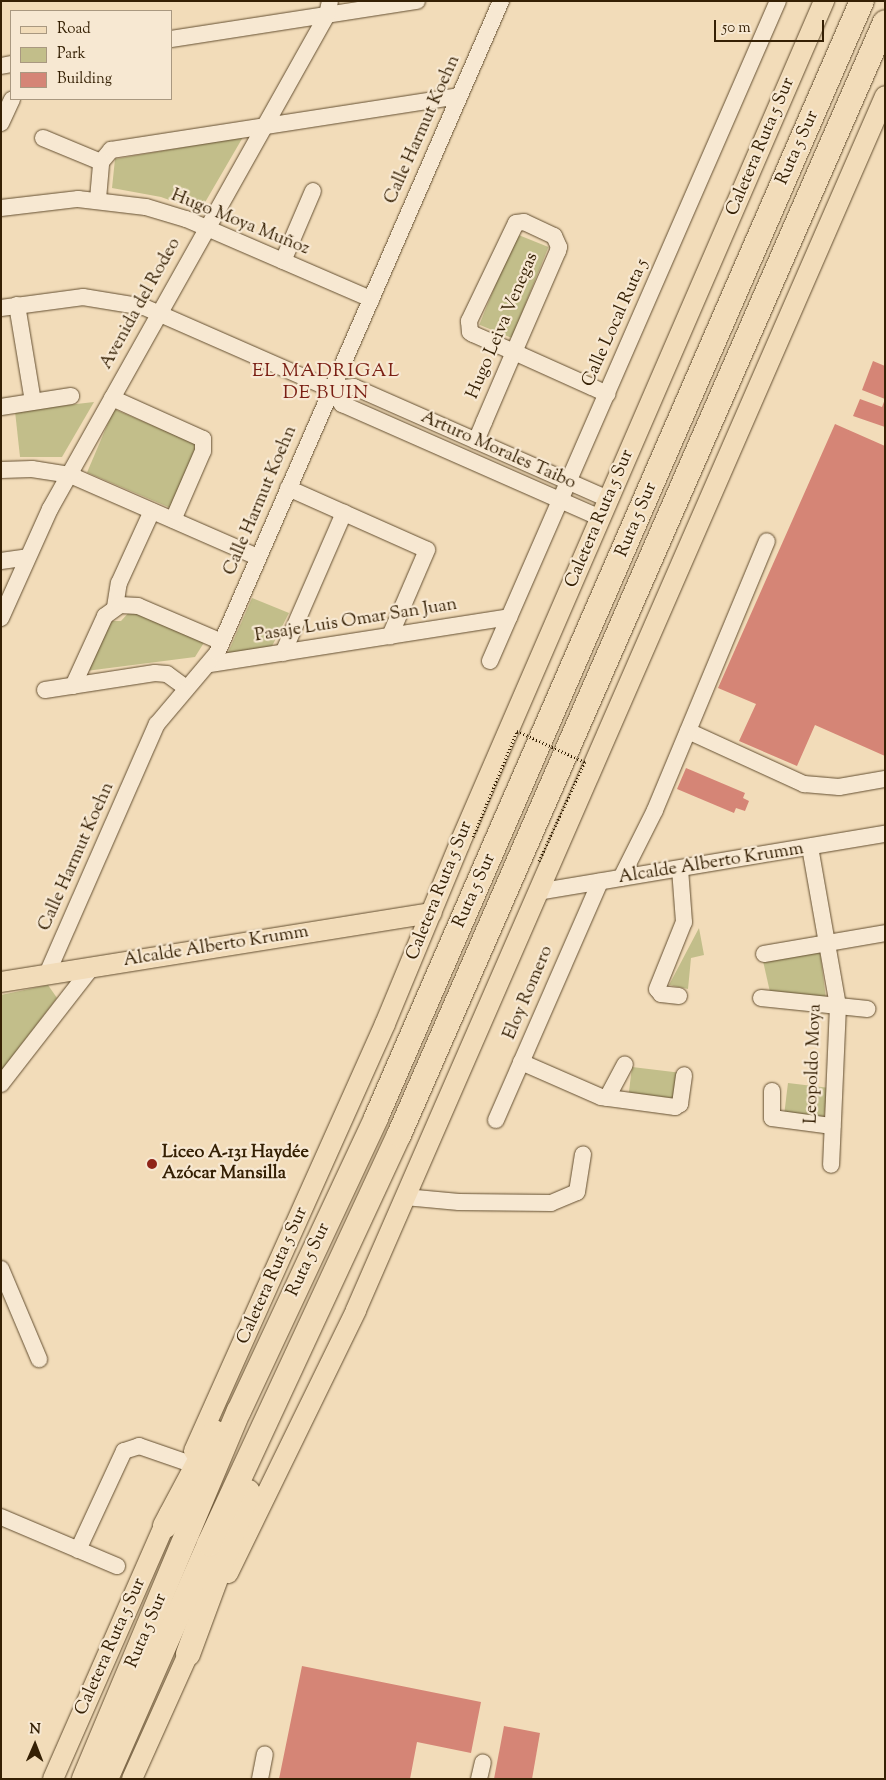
<!DOCTYPE html>
<meta charset="utf-8">
<style>
body{margin:0}
#map{position:relative;width:886px;height:1780px;overflow:hidden;background:#f2dcb9;font-family:"Sorts Mill Goudy",serif}
div>[style]{position:absolute}
[style*='--x']{left:calc(var(--x)*1px);top:calc(var(--y)*1px);width:calc(var(--w)*1px);rotate:calc(var(--a)*1deg)}
.green>*{inset:0;background:#c2be8a;transform-origin:0 0}
.building>*{inset:0;background:#d58576}
.roads{filter:drop-shadow(0 0 1px #644f31) drop-shadow(0 0 1px #644f31)}
.minor>*{height:16px;margin:-8px;padding:0 8px;transform-origin:8px;border-radius:8px;background:#f7e8d2}
.major>*{height:20px;margin:-10px;padding:0 10px;transform-origin:10px;border-radius:10px;background:#f2dcb9}
.highway>*{height:24px;margin:-12px;padding:0 12px;transform-origin:12px;border-radius:12px;background:#f2dcb9}
.path-bridge>*{height:2.5px;margin-top:-1.25px;transform-origin:0;background:repeating-linear-gradient(90deg,#352004 0 1px,transparent 0 3.5px)}
.dots>*{width:14px;height:14px;translate:-50% -50%;box-sizing:border-box;border:2px solid #f7e8d2;border-radius:50%}
span{translate:-50% -50%;white-space:nowrap;text-align:center;line-height:1.15;-webkit-text-stroke:4.5px #f7e8d2;paint-order:stroke}
.street-label{font-size:18px;color:#352004}
.poi-label{font-size:18px;color:#352004;font-weight:700}
.left{translate:0 -50%;text-align:left}
.neighbourhood-label{font-size:19px;color:#7a1f14;letter-spacing:1px}
.frame{position:absolute;inset:0;border:2px solid #352004;pointer-events:none}
.legend{position:absolute;left:10px;top:10px;width:162px;height:90px;box-sizing:border-box;background:#f7e8d2;border:1px solid #a99880;margin:0;padding:6px 9px;list-style:none;font-size:15px;color:#352004}
.legend li{display:flex;align-items:center;gap:10px;height:25px}
.legend b{width:25px;border:1px solid #a99880}
.north{position:absolute;left:10px;top:1720px;width:50px;height:50px;-webkit-text-stroke:4px #f7e8d2;paint-order:stroke;rotate:1deg;font-size:14px;font-weight:700;line-height:20px;text-align:center;color:#352004}
.north::after{content:'';display:block;margin:auto;width:18px;height:22px;background:#352004;clip-path:polygon(50% 0,100% 100%,50% 72%,0 100%)}
.scale{position:absolute;left:714px;top:20px;width:110px;height:22px;box-sizing:border-box;border:2px solid #352004;border-top:0;padding-left:6px;font-size:15px;line-height:18px;white-space:nowrap;color:#352004;-webkit-text-stroke:4px #f7e8d2;paint-order:stroke}
</style>
<div id="map">
<div class="green">
<i style="clip-path:polygon(243px 137px,200px 211px,161px 197px,112px 188px,115px 159px)"></i>
<i style="left:516px;top:234px;width:35px;height:98px;rotate:22deg"></i>
<i style="clip-path:polygon(94px 402px,62px 457px,20px 457px,15px 411px)"></i>
<i style="left:114px;top:409px;width:92px;height:69px;rotate:23deg"></i>
<i style="clip-path:polygon(252px 598px,289px 613px,270px 650px,227px 655px)"></i>
<i style="clip-path:polygon(132px 609px,205px 641px,195px 657px,86px 671px,112px 621px,121px 621px)"></i>
<i style="clip-path:polygon(699px 928px,704px 955px,691px 958px,688px 989px,669px 985px)"></i>
<i style="clip-path:polygon(820px 951px,826px 999px,770px 992px,763px 961px)"></i>
<i style="clip-path:polygon(48px 985px,57px 998px,1px 1071px,1px 995px)"></i>
<i style="left:632px;top:1067px;width:46px;height:26px;rotate:7deg"></i>
<i style="left:788px;top:1083px;width:40px;height:32px;rotate:7deg"></i>
</div>
<div class="building">
<i style="clip-path:polygon(873px 361px,885px 366px,885px 399px,862px 390px)"></i>
<i style="clip-path:polygon(860px 399px,882px 407px,885px 399px,885px 427px,853px 416px)"></i>
<i style="clip-path:polygon(835px 424px,885px 446px,885px 756px,815px 725px,797px 766px,739px 741px,756px 704px,718px 688px)"></i>
<i style="clip-path:polygon(686px 768px,745px 793px,743px 798px,749px 801px,745px 811px,736px 808px,734px 813px,677px 789px)"></i>
<i style="clip-path:polygon(302px 1666px,481px 1702px,471px 1753px,417px 1742px,410px 1779px,279px 1779px)"></i>
<i style="clip-path:polygon(504px 1726px,540px 1733px,532px 1779px,494px 1779px)"></i>
</div>
<div class="roads">
<div class="minor">
<i style="--x:171;--y:39;--w:249;--a:-8.8"></i>
<i style="--x:1;--y:66;--w:10;--a:-11"></i>
<i style="--x:1;--y:123;--w:26;--a:-65"></i>
<i style="--x:43;--y:138;--w:63;--a:22.5"></i>
<i style="--x:98;--y:199;--w:37;--a:-85"></i>
<i style="--x:101;--y:162;--w:16;--a:-50"></i>
<i style="--x:111;--y:150;--w:352;--a:-8.8"></i>
<i style="--x:1;--y:208;--w:78;--a:-6.7"></i>
<i style="--x:78;--y:199;--w:68;--a:6.7"></i>
<i style="--x:146;--y:207;--w:42;--a:16.7"></i>
<i style="--x:186;--y:219;--w:202;--a:23.4"></i>
<i style="--x:283;--y:261;--w:76;--a:-66.8"></i>
<i style="--x:17;--y:305;--w:98;--a:80.6"></i>
<i style="--x:1;--y:308;--w:83;--a:-7.6"></i>
<i style="--x:83;--y:297;--w:62;--a:9.3"></i>
<i style="--x:144;--y:307;--w:204;--a:23.7"></i>
<i style="--x:331;--y:389;--w:19;--a:54"></i>
<i style="--x:342;--y:404;--w:282;--a:23.8"></i>
<i style="--x:331;--y:389;--w:23;--a:-5"></i>
<i style="--x:354;--y:387;--w:278;--a:23.8"></i>
<i style="--x:112;--y:398;--w:100;--a:24.3"></i>
<i style="--x:203;--y:439;--w:12;--a:90"></i>
<i style="--x:203;--y:451;--w:75;--a:113.5"></i>
<i style="--x:1;--y:407;--w:71;--a:-8.9"></i>
<i style="--x:476;--y:441;--w:21;--a:-67"></i>
<i style="--x:484;--y:422;--w:76;--a:-66.8"></i>
<i style="--x:514;--y:352;--w:110;--a:-66.5"></i>
<i style="--x:558;--y:251;--w:4;--a:-76"></i>
<i style="--x:559;--y:247;--w:12;--a:-114"></i>
<i style="--x:554;--y:236;--w:33;--a:-155"></i>
<i style="--x:524;--y:222;--w:8;--a:173"></i>
<i style="--x:516;--y:223;--w:109;--a:115.6"></i>
<i style="--x:469;--y:321;--w:11;--a:85"></i>
<i style="--x:470;--y:332;--w:4;--a:34"></i>
<i style="--x:473;--y:334;--w:45;--a:23.7"></i>
<i style="--x:514;--y:352;--w:85;--a:24.2"></i>
<i style="--x:592;--y:387;--w:17;--a:25"></i>
<i style="--x:1;--y:470;--w:31;--a:-2"></i>
<i style="--x:32;--y:469;--w:38;--a:9"></i>
<i style="--x:70;--y:475;--w:205;--a:23.6"></i>
<i style="--x:288;--y:488;--w:152;--a:24"></i>
<i style="--x:427;--y:550;--w:94;--a:113.3"></i>
<i style="--x:1;--y:561;--w:27;--a:-8"></i>
<i style="--x:115;--y:607;--w:24;--a:-81"></i>
<i style="--x:119;--y:583;--w:79;--a:-65.4"></i>
<i style="--x:1;--y:618;--w:120;--a:-65.8"></i>
<i style="--x:50;--y:509;--w:566;--a:-60.72"></i>
<i style="--x:327;--y:15;--w:14;--a:-78"></i>
<i style="--x:283;--y:653;--w:153;--a:-66.5"></i>
<i style="--x:490;--y:661;--w:720;--a:-66.43"></i>
<i style="--x:210;--y:664;--w:303;--a:-8.9"></i>
<i style="--x:73;--y:686;--w:77;--a:-65.4"></i>
<i style="--x:105;--y:616;--w:19;--a:-36"></i>
<i style="--x:120;--y:605;--w:18;--a:3"></i>
<i style="--x:138;--y:606;--w:91;--a:23.2"></i>
<i style="--x:45;--y:690;--w:111;--a:-8.8"></i>
<i style="--x:155;--y:673;--w:12;--a:5"></i>
<i style="--x:167;--y:674;--w:24;--a:36"></i>
<i style="--x:688;--y:731;--w:128;--a:24.6"></i>
<i style="--x:804;--y:784;--w:35;--a:5"></i>
<i style="--x:839;--y:787;--w:47;--a:-9.9"></i>
<i style="--x:810;--y:847;--w:161;--a:80"></i>
<i style="--x:838;--y:1006;--w:159;--a:92.5"></i>
<i style="--x:621;--y:878;--w:76;--a:-63.4"></i>
<i style="--x:655;--y:810;--w:291;--a:-67.4"></i>
<i style="--x:537;--y:892;--w:353;--a:-9.5"></i>
<i style="--x:764;--y:954;--w:123;--a:-9.8"></i>
<i style="--x:47;--y:974;--w:273;--a:-66.3"></i>
<i style="--x:157;--y:724;--w:93;--a:-49.8"></i>
<i style="--x:217;--y:653;--w:711;--a:-66.46"></i>
<i style="--x:679;--y:996;--w:18;--a:-174"></i>
<i style="--x:661;--y:994;--w:6;--a:-129"></i>
<i style="--x:657;--y:989;--w:72;--a:-68.1"></i>
<i style="--x:684;--y:922;--w:53;--a:-94.3"></i>
<i style="--x:761;--y:998;--w:107;--a:5.9"></i>
<i style="--x:521;--y:1062;--w:87;--a:23.6"></i>
<i style="--x:601;--y:1097;--w:75;--a:7.7"></i>
<i style="--x:675;--y:1107;--w:6;--a:-31"></i>
<i style="--x:680;--y:1104;--w:29;--a:-82"></i>
<i style="--x:1;--y:1084;--w:148;--a:-52.1"></i>
<i style="--x:772;--y:1091;--w:27;--a:90"></i>
<i style="--x:772;--y:1118;--w:61;--a:7.6"></i>
<i style="--x:607;--y:1098;--w:38;--a:-62"></i>
<i style="--x:496;--y:1120;--w:260;--a:-66.4"></i>
<i style="--x:405;--y:1197;--w:54;--a:5.3"></i>
<i style="--x:459;--y:1202;--w:92;--a:0.6"></i>
<i style="--x:551;--y:1203;--w:28;--a:-23"></i>
<i style="--x:577;--y:1192;--w:38;--a:-81"></i>
<i style="--x:1;--y:1269;--w:98;--a:67.1"></i>
<i style="--x:1;--y:1517;--w:126;--a:22.9"></i>
<i style="--x:78;--y:1550;--w:109;--a:-65.1"></i>
<i style="--x:124;--y:1451;--w:16;--a:-18"></i>
<i style="--x:139;--y:1446;--w:52;--a:19.1"></i>
<i style="--x:260;--y:1779;--w:25;--a:-79"></i>
<i style="--x:479;--y:1779;--w:17;--a:-77"></i>
</div>
<div class="major">
<i style="--x:1;--y:982;--w:436;--a:-9.1"></i>
<i style="--x:194;--y:1451;--w:468;--a:-65.9"></i>
<i style="--x:385;--y:1024;--w:194;--a:-67.5"></i>
<i style="--x:459;--y:845;--w:920;--a:-66.61"></i>
<i style="--x:228;--y:1573;--w:292;--a:-64"></i>
<i style="--x:356;--y:1310;--w:1324;--a:-66.45"></i>
<i style="--x:53;--y:1779;--w:291;--a:-66.3"></i>
<i style="--x:132;--y:1779;--w:151;--a:-65.8"></i>
</div>
<div class="highway">
<i style="--x:165;--y:1526;--w:106;--a:-62"></i>
<i style="--x:188;--y:1654;--w:173;--a:-69.7"></i>
<i style="--x:84;--y:1779;--w:399;--a:-67.2"></i>
<i style="--x:239;--y:1411;--w:323;--a:-64.9"></i>
<i style="--x:376;--y:1118;--w:1218;--a:-66.49"></i>
<i style="--x:106;--y:1779;--w:257;--a:-66.3"></i>
<i style="--x:209;--y:1544;--w:451;--a:-65.1"></i>
<i style="--x:399;--y:1135;--w:1214;--a:-66.41"></i>
</div>
</div>
<div class="path-bridge">
<i style="--x:473;--y:837;--w:115;--a:-67.5"></i>
<i style="--x:517;--y:731;--w:75;--a:24.5"></i>
<i style="--x:585;--y:762;--w:110;--a:114.7"></i>
</div>
<div class="dots">
<i style="left:152px;top:1164px;background:#8f2418"></i>
</div>
<div class="street-label">
<span style="left:423px;top:130px;rotate:-66deg">Calle Harmut Koehn</span>
<span style="left:761px;top:147px;rotate:-67deg">Caletera Ruta 5 Sur</span>
<span style="left:798px;top:148px;rotate:-66deg">Ruta 5 Sur</span>
<span style="left:240px;top:223px;rotate:22deg">Hugo Moya Muñoz</span>
<span style="left:141px;top:304px;rotate:-61deg">Avenida del Rodeo</span>
<span style="left:616px;top:323px;rotate:-66deg">Calle Local Ruta 5</span>
<span style="left:503px;top:326px;rotate:-67deg">Hugo Leiva Venegas</span>
<span style="left:498px;top:451px;rotate:24deg">Arturo Morales Taibo</span>
<span style="left:261px;top:501px;rotate:-67deg">Calle Harmut Koehn</span>
<span style="left:600px;top:519px;rotate:-67deg">Caletera Ruta 5 Sur</span>
<span style="left:637px;top:520px;rotate:-67deg">Ruta 5 Sur</span>
<span style="left:356px;top:621px;rotate:-9deg">Pasaje Luis Omar San Juan</span>
<span style="left:77px;top:857px;rotate:-66deg">Calle Harmut Koehn</span>
<span style="left:711px;top:864px;rotate:-9deg">Alcalde Alberto Krumm</span>
<span style="left:440px;top:891px;rotate:-68deg">Caletera Ruta 5 Sur</span>
<span style="left:475px;top:891px;rotate:-66deg">Ruta 5 Sur</span>
<span style="left:216px;top:947px;rotate:-9deg">Alcalde Alberto Krumm</span>
<span style="left:529px;top:993px;rotate:-67deg">Eloy Romero</span>
<span style="left:814px;top:1064px;rotate:-88deg">Leopoldo Moya</span>
<span style="left:309px;top:1260px;rotate:-65deg">Ruta 5 Sur</span>
<span style="left:273px;top:1276px;rotate:-66deg">Caletera Ruta 5 Sur</span>
<span style="left:147px;top:1631px;rotate:-67deg">Ruta 5 Sur</span>
<span style="left:111px;top:1647px;rotate:-66deg">Caletera Ruta 5 Sur</span>
</div>
<div class="poi-label">
<span class="left" style="left:162px;top:1164px">Liceo A-131 Haydée<br>Azócar Mansilla</span>
</div>
<div class="neighbourhood-label">
<span style="left:326px;top:383px">EL MADRIGAL<br>DE BUIN</span>
</div>
<div class="frame"></div>
<ul class="legend">
<li><b style="height:6px;background:#f2dcb9"></b>Road</li>
<li><b style="height:14px;background:#c2be8a"></b>Park</li>
<li><b style="height:14px;background:#d58576"></b>Building</li>
</ul>
<div class="north">N</div>
<div class="scale">50 m</div>
</div>
